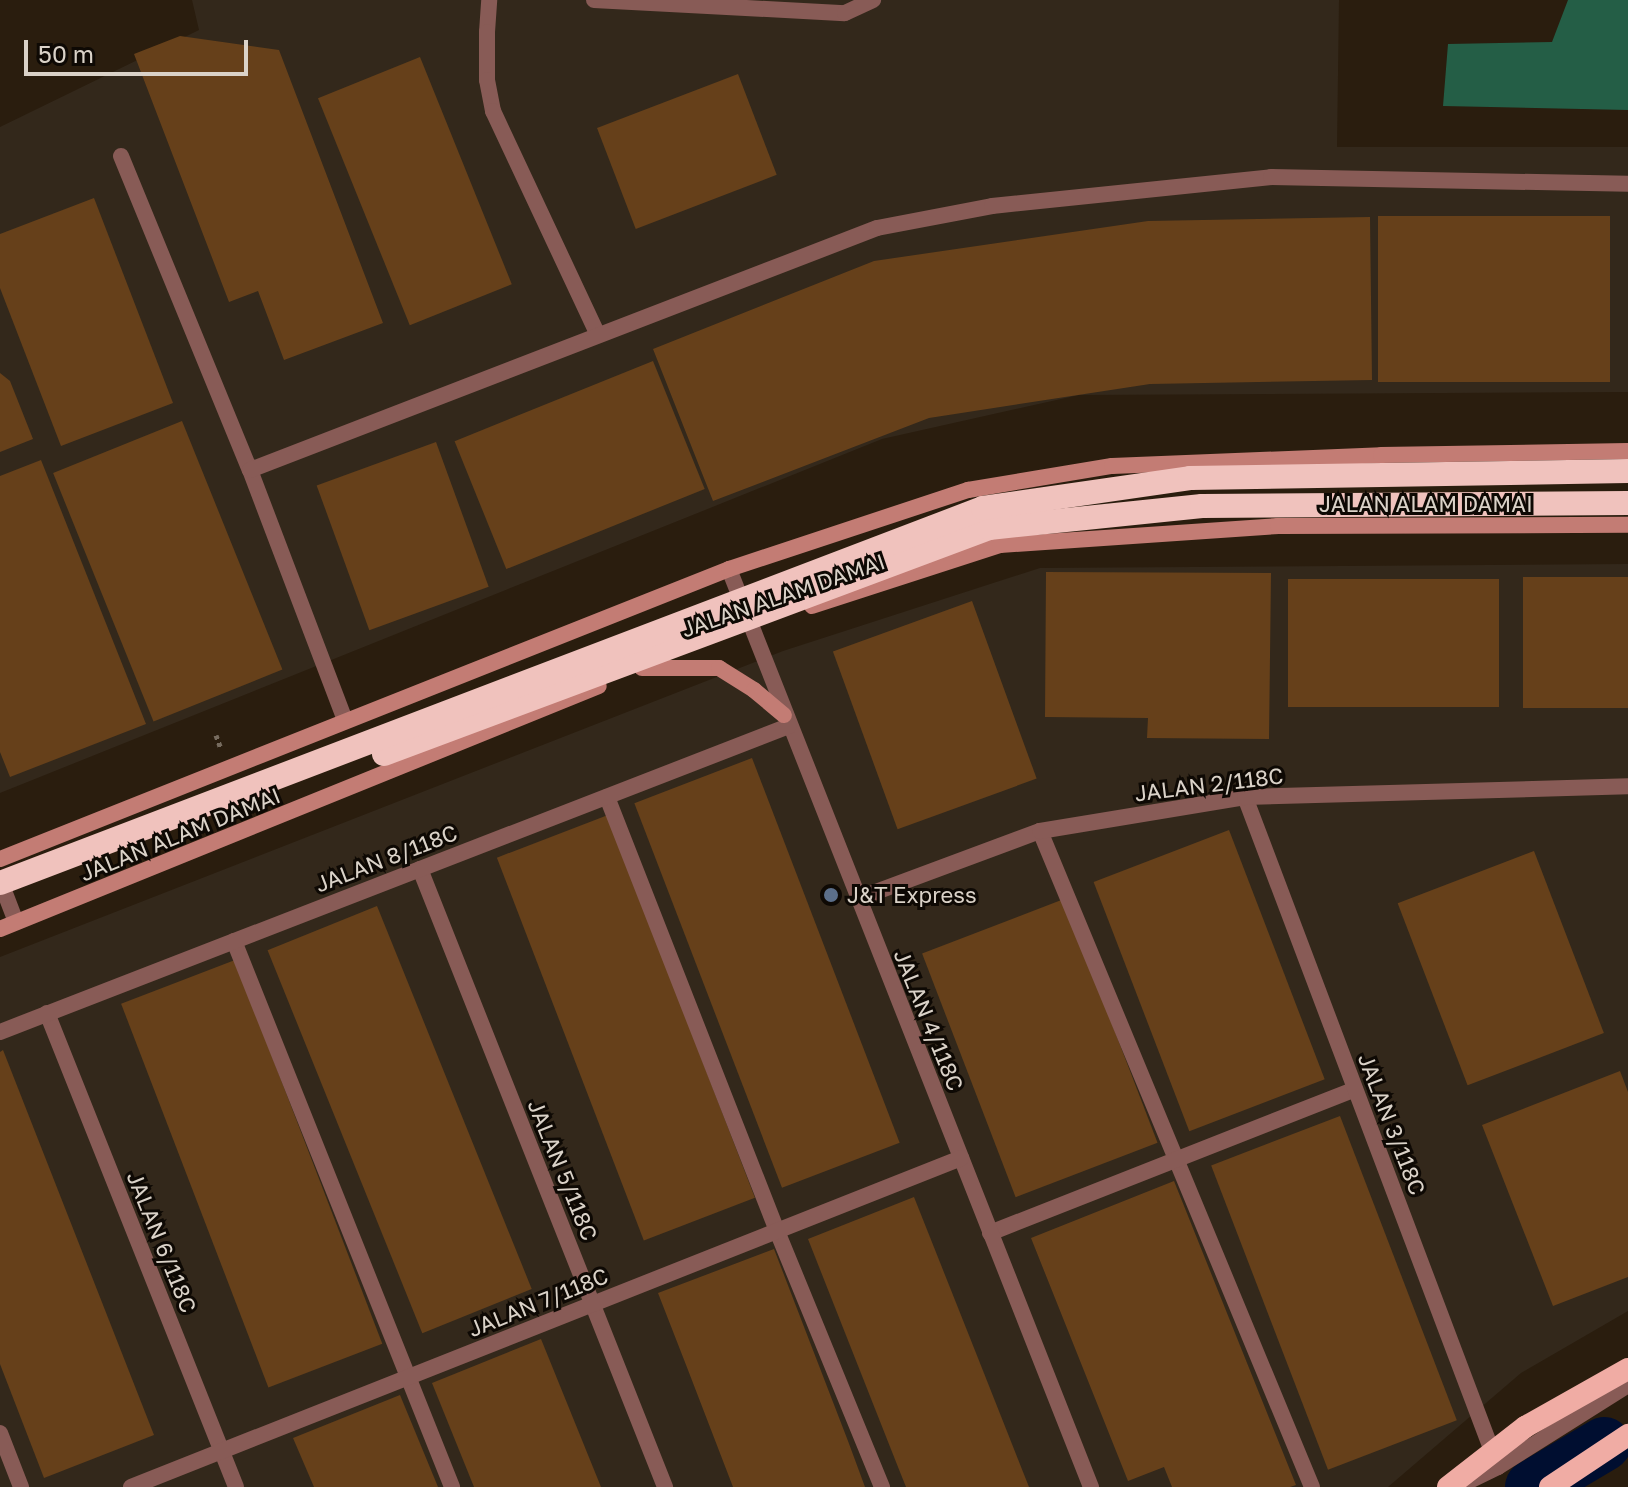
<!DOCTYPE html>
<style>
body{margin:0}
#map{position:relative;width:1628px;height:1487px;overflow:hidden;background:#2a1d0e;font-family:"Golos Text",sans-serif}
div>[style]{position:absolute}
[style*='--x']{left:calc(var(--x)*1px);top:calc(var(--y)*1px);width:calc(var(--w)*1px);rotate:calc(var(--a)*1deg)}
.industrial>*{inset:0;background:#33281b}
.forest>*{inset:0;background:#245e46}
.river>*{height:54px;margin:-27px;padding:0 27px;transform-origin:27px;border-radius:27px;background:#000e30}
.building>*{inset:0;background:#66401a;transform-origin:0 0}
.path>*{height:5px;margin-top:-2.5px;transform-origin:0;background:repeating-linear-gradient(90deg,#766b5e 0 4px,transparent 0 8px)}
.service>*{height:16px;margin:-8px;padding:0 8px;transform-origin:8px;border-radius:8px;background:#885b56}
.minor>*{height:16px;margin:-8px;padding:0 8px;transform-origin:8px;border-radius:8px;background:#885b56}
.secondary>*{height:16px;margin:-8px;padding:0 8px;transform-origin:8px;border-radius:8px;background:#c37c74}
.trunk>*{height:22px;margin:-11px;padding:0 11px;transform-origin:11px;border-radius:11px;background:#f0aca4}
.trunk-bridge>*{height:22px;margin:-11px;padding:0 11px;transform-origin:11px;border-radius:11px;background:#f0aca4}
.motorway-bridge>*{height:24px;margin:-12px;padding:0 12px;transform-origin:12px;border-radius:12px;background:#f0c2bd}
.dots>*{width:22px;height:22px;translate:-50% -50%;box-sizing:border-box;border:4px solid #0e0904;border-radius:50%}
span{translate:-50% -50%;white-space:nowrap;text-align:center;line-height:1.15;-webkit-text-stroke:6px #0e0904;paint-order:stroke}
.street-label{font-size:22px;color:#dad2c8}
.poi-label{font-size:22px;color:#dad2c8}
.left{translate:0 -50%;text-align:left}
.scale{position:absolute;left:24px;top:40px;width:224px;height:36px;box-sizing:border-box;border:4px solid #dad2c8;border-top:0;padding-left:10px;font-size:24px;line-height:28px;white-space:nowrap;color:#dad2c8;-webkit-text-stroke:6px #0e0904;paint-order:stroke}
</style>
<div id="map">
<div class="industrial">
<i style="clip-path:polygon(192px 0,1339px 0,1337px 147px,1628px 147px,1628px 392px,1079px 395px,882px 439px,0 793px,0 127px,199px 30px)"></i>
<i style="clip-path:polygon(1628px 564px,1628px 1311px,1521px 1373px,1388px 1487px,0 1487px,0 957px,783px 651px,1040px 568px)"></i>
</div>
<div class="forest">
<i style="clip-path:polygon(1568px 0,1628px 0,1628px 110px,1443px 106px,1448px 44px,1552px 42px)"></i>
</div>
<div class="river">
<i style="--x:1532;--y:1487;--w:84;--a:-30.8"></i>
</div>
<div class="building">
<i style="clip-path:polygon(180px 36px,279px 50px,383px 323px,284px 360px,258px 291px,229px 302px,134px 54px)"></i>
<i style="left:420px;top:57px;width:245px;height:110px;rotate:68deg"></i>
<i style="left:738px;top:74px;width:108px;height:151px;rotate:69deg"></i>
<i style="clip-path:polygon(94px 198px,173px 403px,61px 446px,0 288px,0 234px)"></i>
<i style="left:1378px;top:216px;width:232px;height:166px"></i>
<i style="clip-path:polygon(1370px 217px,1372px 380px,1150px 384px,929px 418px,713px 501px,653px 349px,874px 261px,1148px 221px)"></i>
<i style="left:653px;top:361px;width:138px;height:214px;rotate:68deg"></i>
<i style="clip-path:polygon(0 373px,10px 381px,33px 439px,0 452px)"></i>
<i style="left:182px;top:421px;width:268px;height:139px;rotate:68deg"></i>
<i style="left:436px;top:442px;width:154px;height:127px;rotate:70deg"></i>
<i style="clip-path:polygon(41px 460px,146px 724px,10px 777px,0 752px,0 476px)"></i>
<i style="clip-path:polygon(1046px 572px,1271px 573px,1269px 739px,1147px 738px,1148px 718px,1045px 717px)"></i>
<i style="left:1523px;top:577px;width:105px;height:131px"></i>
<i style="left:1499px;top:579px;width:128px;height:211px;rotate:90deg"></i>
<i style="left:972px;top:601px;width:189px;height:148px;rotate:70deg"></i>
<i style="left:752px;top:758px;width:412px;height:126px;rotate:69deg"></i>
<i style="left:608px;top:815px;width:410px;height:119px;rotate:69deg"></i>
<i style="left:1229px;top:830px;width:267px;height:145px;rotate:69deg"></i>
<i style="left:1534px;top:851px;width:195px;height:146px;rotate:69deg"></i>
<i style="left:1064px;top:899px;width:261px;height:152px;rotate:69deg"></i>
<i style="left:377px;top:906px;width:413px;height:118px;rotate:68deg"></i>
<i style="left:235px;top:960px;width:411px;height:122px;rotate:69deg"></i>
<i style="clip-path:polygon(3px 1050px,154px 1435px,44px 1478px,0 1364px,0 1052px)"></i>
<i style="clip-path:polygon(1620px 1071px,1628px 1092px,1628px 1277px,1553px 1306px,1482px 1125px)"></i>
<i style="left:1340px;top:1116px;width:326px;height:138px;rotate:69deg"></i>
<i style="clip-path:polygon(1174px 1181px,1296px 1485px,1290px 1487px,1172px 1487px,1164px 1467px,1128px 1481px,1031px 1238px)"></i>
<i style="clip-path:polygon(914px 1197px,974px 1348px,1029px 1487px,906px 1487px,898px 1467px,808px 1239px)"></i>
<i style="clip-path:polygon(774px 1249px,848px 1441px,865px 1487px,733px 1487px,688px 1370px,658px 1293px)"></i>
<i style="clip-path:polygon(541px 1339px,601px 1487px,474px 1487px,432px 1383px)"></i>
<i style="clip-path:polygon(400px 1395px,438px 1487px,314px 1487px,293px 1438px)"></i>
</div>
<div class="path">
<i style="--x:216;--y:735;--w:15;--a:70"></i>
</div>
<div class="service">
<i style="--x:594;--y:0;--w:251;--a:3"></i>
<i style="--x:845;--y:13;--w:31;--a:-25"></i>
<i style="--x:487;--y:32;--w:32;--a:-86"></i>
<i style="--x:607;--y:797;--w:466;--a:68.6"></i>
<i style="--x:777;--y:1231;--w:277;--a:67.7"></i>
<i style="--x:1040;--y:831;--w:710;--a:67.48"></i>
<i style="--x:234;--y:941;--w:588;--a:68.23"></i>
<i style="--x:990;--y:1233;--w:392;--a:-21.5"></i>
<i style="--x:0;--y:1433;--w:58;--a:68.7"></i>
</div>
<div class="minor">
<i style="--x:487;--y:32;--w:48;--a:90"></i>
<i style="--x:487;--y:80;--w:32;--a:79"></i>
<i style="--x:493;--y:111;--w:247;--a:64.9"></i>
<i style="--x:121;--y:156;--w:339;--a:67.7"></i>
<i style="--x:250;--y:470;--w:267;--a:69.2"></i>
<i style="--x:250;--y:470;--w:672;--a:-21.1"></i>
<i style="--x:877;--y:228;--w:117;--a:-10.8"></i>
<i style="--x:992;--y:206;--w:281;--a:-5.9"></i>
<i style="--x:1271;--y:177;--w:357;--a:1.1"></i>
<i style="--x:729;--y:569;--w:987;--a:68.48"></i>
<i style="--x:1245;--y:797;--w:716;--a:69.31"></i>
<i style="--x:420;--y:869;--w:665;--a:68.37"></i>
<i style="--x:0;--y:880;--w:45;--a:69.1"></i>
<i style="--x:857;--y:899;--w:195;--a:-20.4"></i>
<i style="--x:1040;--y:831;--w:208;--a:-9.4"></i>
<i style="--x:1245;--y:797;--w:383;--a:-1.6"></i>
<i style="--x:47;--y:1013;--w:510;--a:68.26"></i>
<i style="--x:0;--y:1032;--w:846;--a:-21.2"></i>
<i style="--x:1461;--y:1485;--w:41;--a:-25.9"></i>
<i style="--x:1498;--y:1467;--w:154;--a:-32.2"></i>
<i style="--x:131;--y:1487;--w:893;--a:-21.62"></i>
</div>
<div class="secondary">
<i style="--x:812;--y:606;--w:198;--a:-18"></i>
<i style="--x:1000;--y:545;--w:279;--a:-3.9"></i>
<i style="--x:1278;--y:526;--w:350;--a:-0.2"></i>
<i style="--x:642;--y:668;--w:77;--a:0"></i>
<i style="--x:719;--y:668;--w:41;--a:32.2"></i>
<i style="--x:754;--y:690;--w:39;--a:40"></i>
<i style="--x:0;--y:859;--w:785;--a:-21.69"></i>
<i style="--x:729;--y:569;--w:252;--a:-18.3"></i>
<i style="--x:968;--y:490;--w:146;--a:-9.5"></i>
<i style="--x:1112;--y:466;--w:269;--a:-2.3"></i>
<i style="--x:1381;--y:455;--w:247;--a:-0.9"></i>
<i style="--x:0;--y:929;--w:646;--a:-22.08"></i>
</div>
<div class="trunk">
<i style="--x:1550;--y:1487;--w:94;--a:-33.7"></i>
</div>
<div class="trunk-bridge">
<i style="--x:1448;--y:1487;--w:98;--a:-37.9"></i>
<i style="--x:1525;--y:1427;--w:118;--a:-29.4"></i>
</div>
<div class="motorway-bridge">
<i style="--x:384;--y:754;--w:646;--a:-20.48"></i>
<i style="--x:989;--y:528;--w:214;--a:-5.9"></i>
<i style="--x:1202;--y:506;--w:426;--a:-0.4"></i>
<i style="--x:0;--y:883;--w:1052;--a:-20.88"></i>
<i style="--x:983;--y:508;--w:209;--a:-8.2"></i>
<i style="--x:1190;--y:478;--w:438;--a:-0.9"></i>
</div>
<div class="dots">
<i style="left:831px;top:895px;background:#5c6f8a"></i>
</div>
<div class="street-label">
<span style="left:1426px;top:504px">JALAN ALAM DAMAI</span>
<span style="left:783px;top:595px;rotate:-19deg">JALAN ALAM DAMAI</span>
<span style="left:1209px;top:784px;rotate:-7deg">JALAN 2/118C</span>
<span style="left:180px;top:834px;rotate:-22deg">JALAN ALAM DAMAI</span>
<span style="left:386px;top:858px;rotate:-21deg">JALAN 8/118C</span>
<span style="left:929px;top:1020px;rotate:68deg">JALAN 4/118C</span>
<span style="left:1392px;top:1124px;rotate:69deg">JALAN 3/118C</span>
<span style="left:563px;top:1170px;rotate:68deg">JALAN 5/118C</span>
<span style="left:162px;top:1242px;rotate:68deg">JALAN 6/118C</span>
<span style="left:538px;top:1302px;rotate:-22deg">JALAN 7/118C</span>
</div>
<div class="poi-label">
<span class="left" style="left:847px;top:895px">J&amp;T Express</span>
</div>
<div class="scale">50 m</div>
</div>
